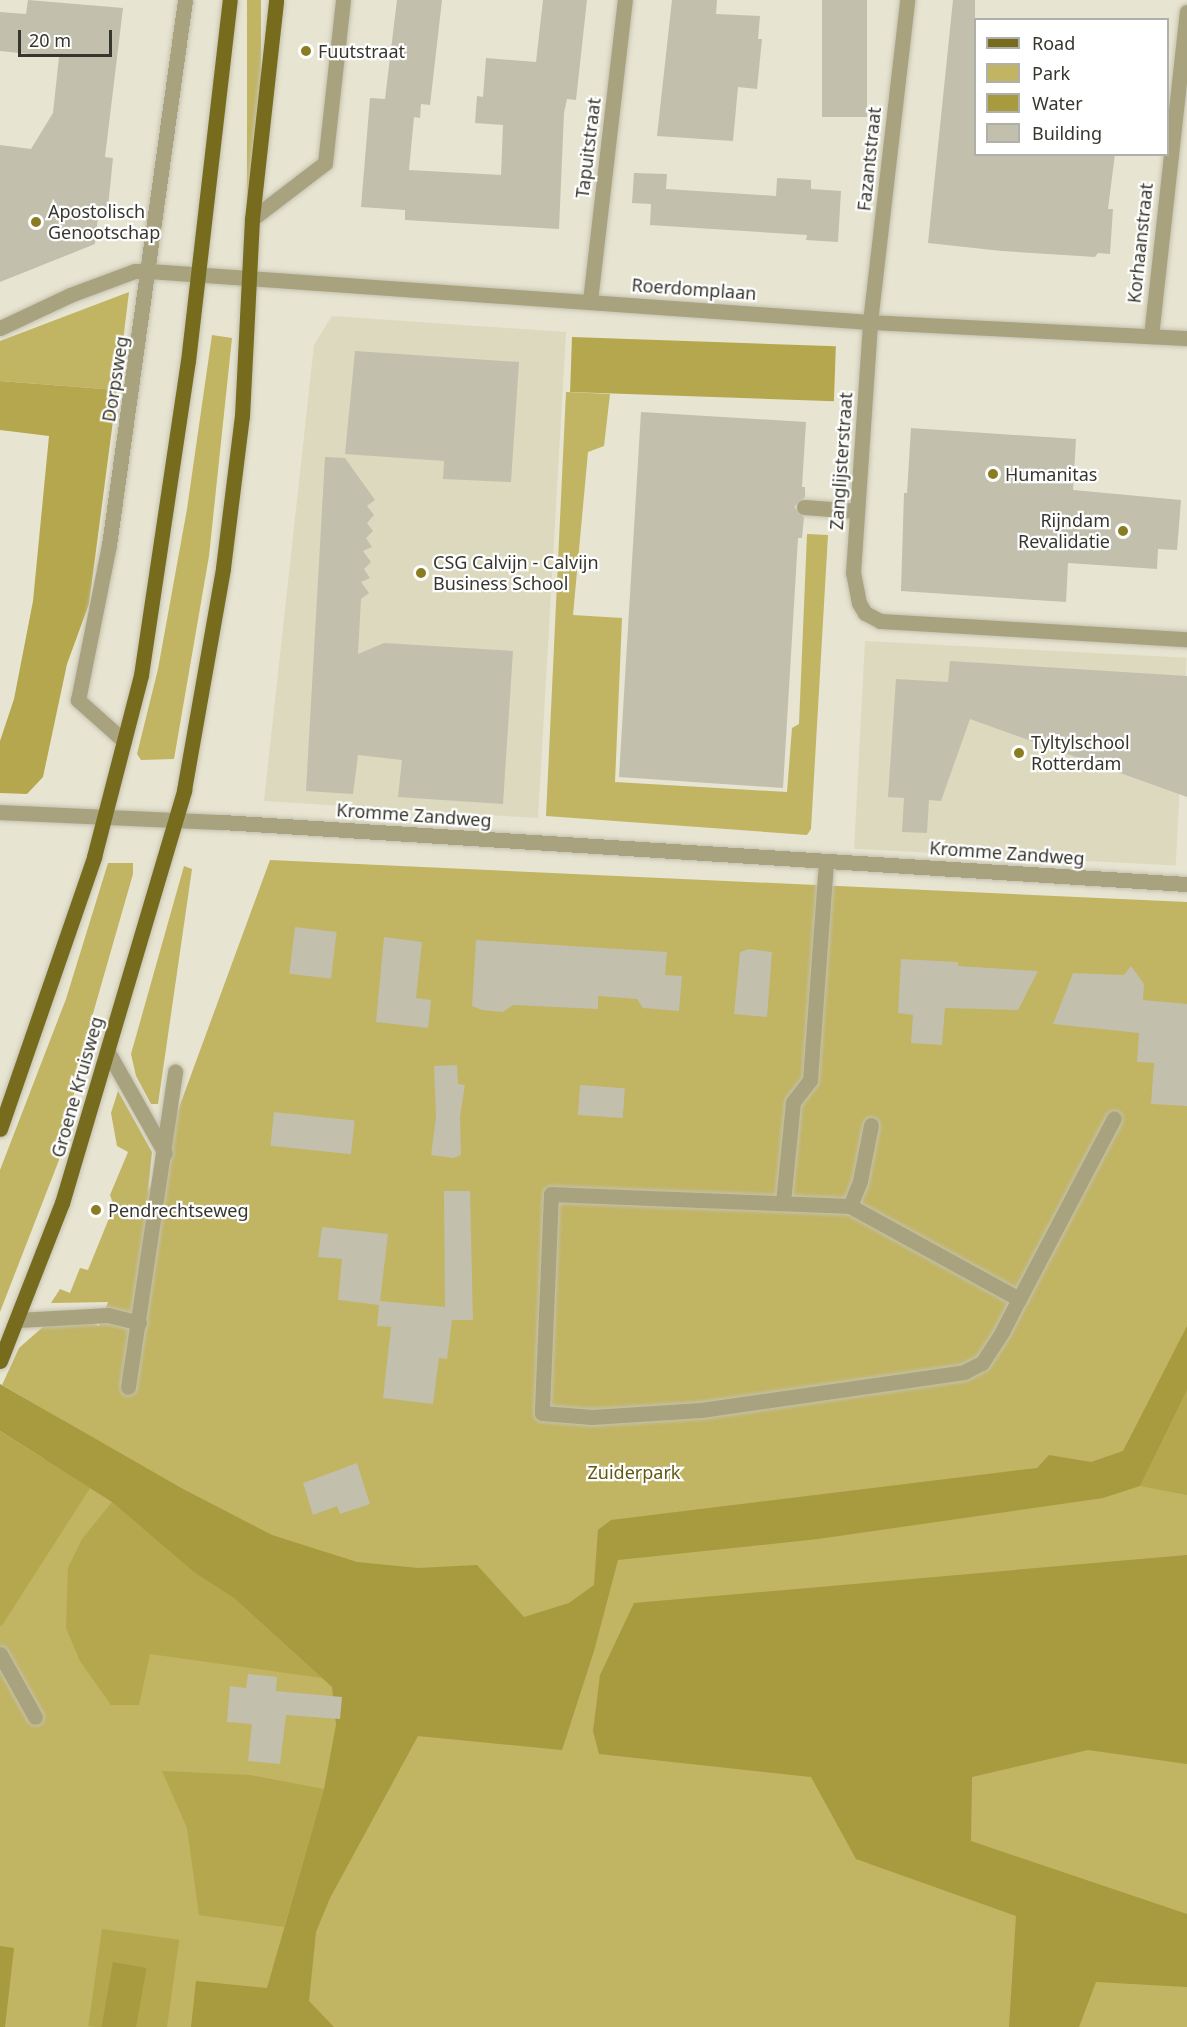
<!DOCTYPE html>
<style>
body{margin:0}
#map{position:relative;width:1187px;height:2027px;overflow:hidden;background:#e7e4d1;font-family:"Noto Sans",sans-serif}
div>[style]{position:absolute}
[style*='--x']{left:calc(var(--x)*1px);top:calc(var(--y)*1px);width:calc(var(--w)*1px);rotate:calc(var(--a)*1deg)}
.built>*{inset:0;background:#dcd9be;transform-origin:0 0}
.green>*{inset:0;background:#c1b463;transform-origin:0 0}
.forest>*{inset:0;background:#b5a74d;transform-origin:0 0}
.water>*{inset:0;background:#a89a3e;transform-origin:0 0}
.building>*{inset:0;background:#c2bfad;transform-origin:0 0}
.roads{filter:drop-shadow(0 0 2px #c4c1b0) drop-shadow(0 0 2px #c4c1b0)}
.lane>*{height:15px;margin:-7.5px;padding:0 7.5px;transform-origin:7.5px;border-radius:7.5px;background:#a8a37e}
.street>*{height:15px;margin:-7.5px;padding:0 7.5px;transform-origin:7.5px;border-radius:7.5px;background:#a8a37e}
.primary>*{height:15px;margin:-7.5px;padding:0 7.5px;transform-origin:7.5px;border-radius:7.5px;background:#776b1e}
.dots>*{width:16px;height:16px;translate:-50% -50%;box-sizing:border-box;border:3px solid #fff;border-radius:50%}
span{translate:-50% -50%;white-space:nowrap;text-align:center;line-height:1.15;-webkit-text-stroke:4.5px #fff;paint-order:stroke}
.poi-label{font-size:18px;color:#37362e}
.left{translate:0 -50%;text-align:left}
.right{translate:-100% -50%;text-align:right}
.street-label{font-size:18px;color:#37362e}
.park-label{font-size:18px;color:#625814}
.legend{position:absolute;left:974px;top:18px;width:195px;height:138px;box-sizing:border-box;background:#fff;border:2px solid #afafab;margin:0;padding:8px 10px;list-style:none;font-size:18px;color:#37362e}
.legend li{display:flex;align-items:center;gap:12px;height:30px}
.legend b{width:30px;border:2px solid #afafab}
.scale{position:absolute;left:18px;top:30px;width:94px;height:27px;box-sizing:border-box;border:3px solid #37362e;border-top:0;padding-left:8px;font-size:18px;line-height:21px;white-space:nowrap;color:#37362e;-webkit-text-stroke:4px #fff;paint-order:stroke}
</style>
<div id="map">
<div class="built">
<i style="clip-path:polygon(332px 316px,566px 332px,538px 818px,264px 801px,314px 345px)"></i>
<i style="left:865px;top:641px;width:322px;height:208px;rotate:3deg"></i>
</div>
<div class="green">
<i style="left:247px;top:0;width:14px;height:220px"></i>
<i style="clip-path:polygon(129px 292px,117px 390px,0 381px,0 341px)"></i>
<i style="clip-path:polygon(212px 335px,232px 338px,209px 556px,174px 759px,141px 760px,137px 754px,158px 669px,187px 509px)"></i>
<i style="clip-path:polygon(566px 392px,610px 394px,604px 446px,588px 452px,573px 615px,622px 618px,615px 782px,787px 792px,792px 728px,799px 724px,807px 534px,828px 535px,811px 829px,807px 835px,546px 816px)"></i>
<i style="clip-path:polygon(270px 860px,1187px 902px,1187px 2027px,0 2027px,0 1555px,64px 1421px,2px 1385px,19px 1348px,44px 1326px,90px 1322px,99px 1326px,108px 1302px,51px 1303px,60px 1289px,70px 1293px,80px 1268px,88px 1270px,114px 1206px,110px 1195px,128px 1152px,117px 1146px,111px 1113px,118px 1091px,152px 1152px,148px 1192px)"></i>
<i style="clip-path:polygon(108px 863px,133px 863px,133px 874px,88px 1031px,59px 1160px,0 1312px,0 1170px,66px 999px)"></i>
<i style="clip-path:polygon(184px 866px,192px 869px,158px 1104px,151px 1104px,136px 1076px,131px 1054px)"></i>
</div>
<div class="forest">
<i style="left:572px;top:337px;width:264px;height:55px;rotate:2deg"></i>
<i style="clip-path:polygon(0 381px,117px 390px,89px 604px,67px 664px,43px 777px,27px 794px,0 793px,0 741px,14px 699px,33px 601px,49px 436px,0 430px)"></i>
<i style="clip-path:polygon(1187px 1390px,1187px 1495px,1140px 1486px,1172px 1420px)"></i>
<i style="clip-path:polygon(0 1431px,90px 1488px,1px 1627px,0 1624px)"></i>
<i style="clip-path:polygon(112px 1502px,195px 1573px,234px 1598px,322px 1678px,150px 1654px,139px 1705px,111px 1705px,80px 1661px,66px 1628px,68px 1568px,82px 1539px)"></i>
<i style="clip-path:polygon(162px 1771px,250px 1775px,324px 1789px,284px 1927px,199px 1915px,187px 1828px)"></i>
<i style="left:102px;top:1929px;width:78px;height:98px;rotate:8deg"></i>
</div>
<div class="water">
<i style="clip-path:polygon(1187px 1326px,1187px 1390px,1140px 1486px,1103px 1498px,818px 1539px,618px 1560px,594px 1651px,562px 1750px,418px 1736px,330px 1898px,316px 1932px,309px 2001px,334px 2027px,191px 2027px,196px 1981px,267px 1988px,324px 1789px,336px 1725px,332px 1687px,234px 1598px,195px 1573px,112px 1502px,0 1431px,0 1384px,183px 1489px,272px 1535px,357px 1562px,418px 1568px,477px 1565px,524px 1617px,569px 1603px,594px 1585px,598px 1530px,611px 1520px,1037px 1468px,1049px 1455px,1091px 1462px,1123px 1451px)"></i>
<i style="clip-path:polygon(1187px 1555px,1187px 1764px,1088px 1750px,972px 1777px,971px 1841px,1187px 1914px,1187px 1987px,1096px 1982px,1079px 2027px,1009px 2027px,1016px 1916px,856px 1859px,811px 1777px,599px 1754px,593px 1731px,600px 1675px,634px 1603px)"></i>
<i style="clip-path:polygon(0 1946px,14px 1948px,5px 2027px,0 2027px)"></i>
<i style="left:113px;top:1962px;width:34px;height:66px;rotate:10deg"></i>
</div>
<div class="building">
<i style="clip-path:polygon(28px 0,123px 8px,105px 157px,113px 158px,108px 207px,99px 207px,95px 244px,0 282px,0 145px,31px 149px,53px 113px,59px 57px,0 51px,0 12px,26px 14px)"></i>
<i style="clip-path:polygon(397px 0,442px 0,430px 105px,421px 104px,420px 118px,414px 117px,409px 170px,501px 175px,503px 125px,475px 123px,477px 96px,483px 97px,486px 58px,536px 62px,543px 0,587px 0,576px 100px,567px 99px,564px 113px,559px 229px,405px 220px,405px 210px,361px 207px,370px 98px,385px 99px)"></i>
<i style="clip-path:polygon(672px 0,717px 0,716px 14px,760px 16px,758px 39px,762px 39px,757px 89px,738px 87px,733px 141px,657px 136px)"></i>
<i style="left:822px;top:0;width:45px;height:117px"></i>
<i style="clip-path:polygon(953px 0,975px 0,975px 154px,1115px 154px,1108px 209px,1113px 209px,1110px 254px,1098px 253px,1095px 257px,1002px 251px,928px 243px)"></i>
<i style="clip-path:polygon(634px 173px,667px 174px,666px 189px,776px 196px,777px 178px,811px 180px,811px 189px,841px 191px,838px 242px,806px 240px,807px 235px,650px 225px,651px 204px,632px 203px)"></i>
<i style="clip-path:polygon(355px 351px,519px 362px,511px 482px,443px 479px,444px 461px,345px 454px)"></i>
<i style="clip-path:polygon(641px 412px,806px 422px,802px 487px,805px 487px,805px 497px,794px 507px,804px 517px,802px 538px,798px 538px,783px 788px,619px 777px)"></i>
<i style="clip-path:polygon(911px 428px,1076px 439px,1073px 490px,1181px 500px,1177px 550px,1158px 549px,1157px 569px,1068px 563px,1066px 602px,901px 591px,904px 493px,907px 493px)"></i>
<i style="clip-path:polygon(325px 457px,345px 458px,375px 500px,367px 506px,374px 515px,367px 523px,373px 531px,366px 538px,372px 547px,363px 551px,371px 562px,364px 569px,370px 578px,361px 582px,369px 593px,361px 599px,358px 654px,384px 643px,513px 651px,503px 804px,398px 797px,402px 760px,358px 755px,353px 794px,306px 791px)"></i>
<i style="clip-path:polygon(950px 661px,1187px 676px,1187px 797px,970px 719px,941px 801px,929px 800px,927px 833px,902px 832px,904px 798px,888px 797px,896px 679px,948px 682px)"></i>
<i style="left:295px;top:927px;width:42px;height:47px;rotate:7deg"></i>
<i style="clip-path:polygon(384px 937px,422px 942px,416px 998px,431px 1000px,428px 1028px,376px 1022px)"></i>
<i style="clip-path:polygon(476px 940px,667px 952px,665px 975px,682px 976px,679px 1011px,643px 1008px,637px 999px,598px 996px,598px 1009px,513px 1005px,503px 1012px,482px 1010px,472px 1006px)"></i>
<i style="clip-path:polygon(749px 949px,772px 952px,767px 1017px,734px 1014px,740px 952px)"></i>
<i style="clip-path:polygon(901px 959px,958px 962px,958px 966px,1038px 971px,1018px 1010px,945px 1008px,942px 1045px,911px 1043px,913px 1015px,898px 1013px)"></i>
<i style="clip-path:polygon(1131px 966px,1144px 984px,1143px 1000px,1187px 1004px,1187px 1106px,1151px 1104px,1154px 1063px,1137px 1062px,1139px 1033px,1053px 1024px,1073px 973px,1124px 975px)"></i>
<i style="clip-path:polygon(457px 1065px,458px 1084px,465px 1085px,460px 1117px,461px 1155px,453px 1158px,431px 1155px,436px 1117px,434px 1066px)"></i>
<i style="left:580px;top:1085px;width:45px;height:30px;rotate:4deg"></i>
<i style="left:274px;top:1112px;width:81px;height:34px;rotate:6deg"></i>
<i style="clip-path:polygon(444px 1191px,470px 1191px,473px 1320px,452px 1320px,447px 1359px,439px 1358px,433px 1404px,383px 1398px,391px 1327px,377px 1326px,379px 1305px,338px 1300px,342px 1259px,318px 1257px,322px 1227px,388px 1234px,380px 1301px,445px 1307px)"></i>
<i style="clip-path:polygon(357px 1463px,370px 1504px,340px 1514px,337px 1506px,313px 1515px,303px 1483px)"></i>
<i style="clip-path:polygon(248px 1674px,277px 1677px,276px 1691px,342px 1697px,340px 1719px,286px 1715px,280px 1764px,248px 1761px,252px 1724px,227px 1722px,230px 1686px,246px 1688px)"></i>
</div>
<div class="roads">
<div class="lane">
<i style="--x:804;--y:507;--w:53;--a:4.3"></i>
<i style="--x:859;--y:603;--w:12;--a:59"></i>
<i style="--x:865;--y:613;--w:17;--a:28"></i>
<i style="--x:880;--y:621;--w:308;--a:3.4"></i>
<i style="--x:783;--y:1202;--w:100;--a:-84.3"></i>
<i style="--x:793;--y:1102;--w:28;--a:-52"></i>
<i style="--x:810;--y:1080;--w:219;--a:-85.8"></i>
<i style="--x:850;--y:1206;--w:27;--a:-68"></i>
<i style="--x:860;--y:1181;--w:57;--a:-78.9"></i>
<i style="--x:1019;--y:1299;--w:193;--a:-151.2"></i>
<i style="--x:850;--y:1206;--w:299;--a:-177.7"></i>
<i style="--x:551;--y:1194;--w:219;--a:92.4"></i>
<i style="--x:542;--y:1413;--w:50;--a:4.6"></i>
<i style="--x:592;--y:1417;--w:109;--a:-3.7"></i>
<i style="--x:701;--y:1410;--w:266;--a:-8.2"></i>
<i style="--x:964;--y:1372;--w:20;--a:-27"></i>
<i style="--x:982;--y:1363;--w:37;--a:-57"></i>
<i style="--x:1002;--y:1332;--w:37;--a:-63"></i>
<i style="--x:1019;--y:1299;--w:204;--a:-62.3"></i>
<i style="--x:0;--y:1654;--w:72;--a:60.9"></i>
</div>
<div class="street">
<i style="--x:252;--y:219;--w:92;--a:-37.5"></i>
<i style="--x:325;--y:163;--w:164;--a:-83.7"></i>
<i style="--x:590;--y:301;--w:303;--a:-83.4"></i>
<i style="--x:0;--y:328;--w:77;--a:-25.2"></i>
<i style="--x:70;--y:295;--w:69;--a:-20.3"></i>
<i style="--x:135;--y:271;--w:14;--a:0"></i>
<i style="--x:149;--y:271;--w:723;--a:4.05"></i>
<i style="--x:870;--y:322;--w:317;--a:2.9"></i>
<i style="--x:1151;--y:336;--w:326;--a:-83.7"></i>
<i style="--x:859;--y:603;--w:31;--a:-101"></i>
<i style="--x:853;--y:573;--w:252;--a:-86.1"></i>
<i style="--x:870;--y:322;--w:324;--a:-83.4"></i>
<i style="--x:124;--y:741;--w:62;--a:-138.3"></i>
<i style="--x:78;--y:700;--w:158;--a:-78.7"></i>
<i style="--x:109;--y:545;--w:550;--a:-82.06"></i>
<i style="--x:0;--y:812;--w:222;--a:2.6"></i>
<i style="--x:222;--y:822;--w:967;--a:3.68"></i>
<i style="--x:108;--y:1052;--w:116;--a:60.6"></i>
<i style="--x:18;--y:1320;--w:90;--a:-3.2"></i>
<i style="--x:108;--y:1315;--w:32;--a:14"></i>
<i style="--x:128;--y:1387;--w:319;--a:-81.5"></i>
</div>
<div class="primary">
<i style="--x:0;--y:1129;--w:288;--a:-70.9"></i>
<i style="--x:94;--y:857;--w:188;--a:-75.5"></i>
<i style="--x:141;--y:675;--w:317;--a:-81.5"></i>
<i style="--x:188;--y:361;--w:363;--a:-83.4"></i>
<i style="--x:0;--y:1361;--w:170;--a:-68.6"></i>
<i style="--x:62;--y:1203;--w:431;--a:-73.5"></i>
<i style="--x:184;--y:790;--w:225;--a:-80"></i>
<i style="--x:223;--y:568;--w:153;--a:-82.9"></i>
<i style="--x:242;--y:416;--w:197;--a:-87.1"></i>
<i style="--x:252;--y:219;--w:220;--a:-83.7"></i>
</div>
</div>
<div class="dots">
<i style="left:306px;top:51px;background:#897c22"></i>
<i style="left:36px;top:222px;background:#897c22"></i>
<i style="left:993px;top:474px;background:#897c22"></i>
<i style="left:1123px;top:531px;background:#897c22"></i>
<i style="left:421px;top:573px;background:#897c22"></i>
<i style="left:1019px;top:753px;background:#897c22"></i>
<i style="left:96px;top:1210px;background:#897c22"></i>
</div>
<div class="poi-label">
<span class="left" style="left:318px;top:51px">Fuutstraat</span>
<span class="left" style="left:48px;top:222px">Apostolisch<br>Genootschap</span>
<span class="left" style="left:1005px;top:474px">Humanitas</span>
<span class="right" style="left:1110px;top:531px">Rijndam<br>Revalidatie</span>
<span class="left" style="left:433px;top:573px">CSG Calvijn - Calvijn<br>Business School</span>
<span class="left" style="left:1031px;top:753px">Tyltylschool<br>Rotterdam</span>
<span class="left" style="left:108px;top:1210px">Pendrechtseweg</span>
</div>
<div class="street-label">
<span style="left:588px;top:148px;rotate:-83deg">Tapuitstraat</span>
<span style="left:869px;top:159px;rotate:-84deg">Fazantstraat</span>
<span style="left:1140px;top:243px;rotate:-84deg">Korhaanstraat</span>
<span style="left:694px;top:289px;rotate:4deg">Roerdomplaan</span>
<span style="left:115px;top:379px;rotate:-81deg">Dorpsweg</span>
<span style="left:841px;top:461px;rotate:-86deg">Zanglijsterstraat</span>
<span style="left:414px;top:815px;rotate:4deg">Kromme Zandweg</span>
<span style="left:1007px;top:853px;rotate:4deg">Kromme Zandweg</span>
<span style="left:77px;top:1087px;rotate:-74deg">Groene Kruisweg</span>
</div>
<div class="park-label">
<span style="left:634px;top:1472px">Zuiderpark</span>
</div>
<ul class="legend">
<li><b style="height:8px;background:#776b1e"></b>Road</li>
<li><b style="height:16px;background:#c1b463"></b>Park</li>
<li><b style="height:16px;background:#a89a3e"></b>Water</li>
<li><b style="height:16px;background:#c2bfad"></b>Building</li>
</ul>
<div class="scale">20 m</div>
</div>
